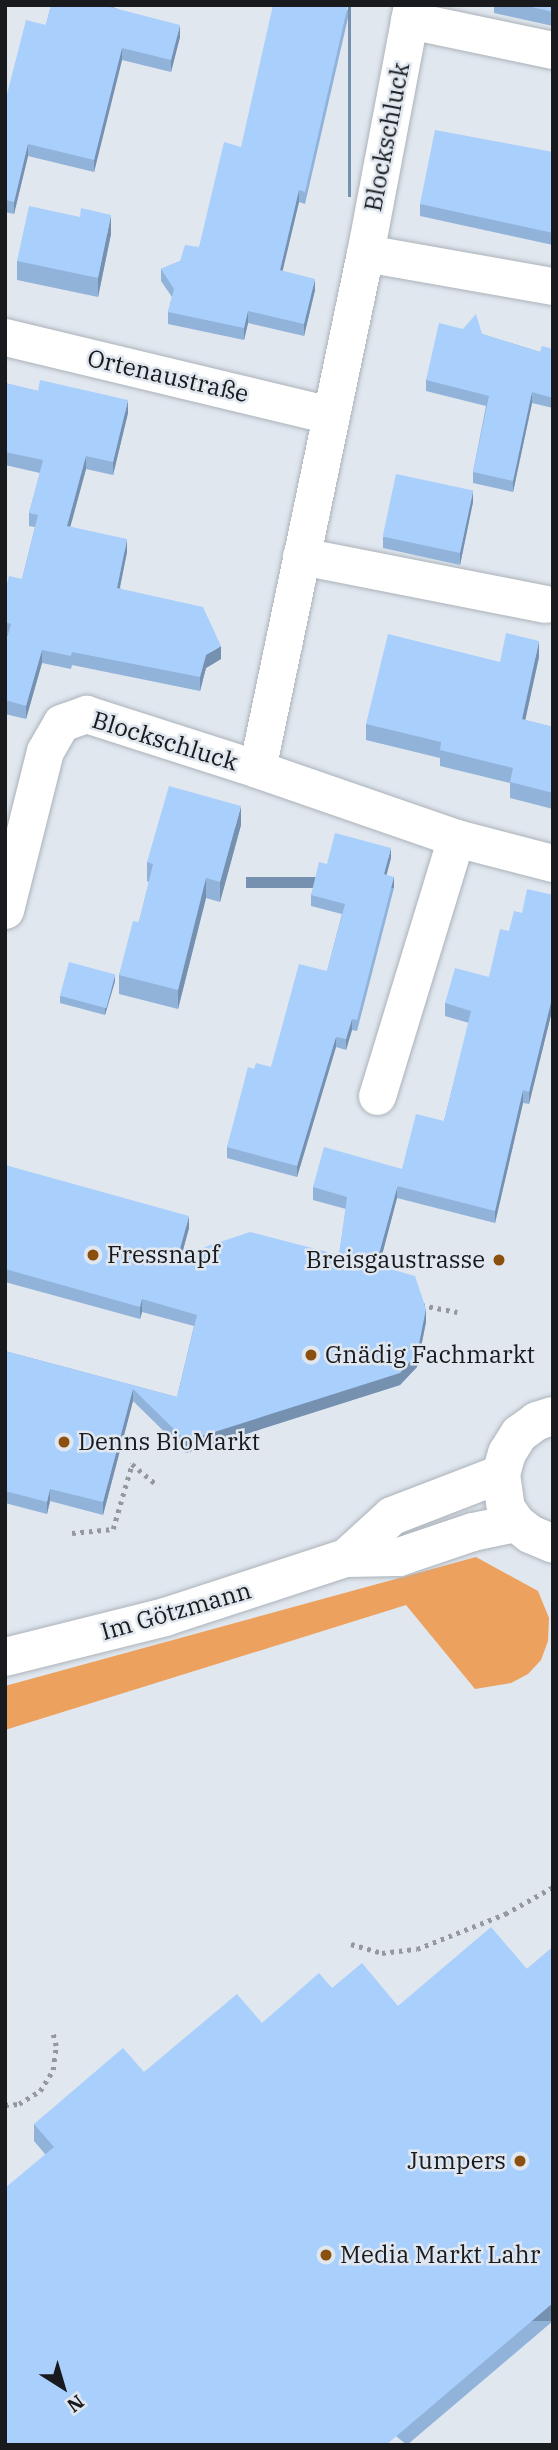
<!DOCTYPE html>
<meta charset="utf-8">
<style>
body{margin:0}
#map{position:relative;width:558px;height:2450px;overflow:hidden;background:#e0e7ef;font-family:"IBM Plex Serif",serif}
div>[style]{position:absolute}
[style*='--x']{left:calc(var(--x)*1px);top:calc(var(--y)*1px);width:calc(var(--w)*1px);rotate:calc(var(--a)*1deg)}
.green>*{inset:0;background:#eda15e}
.path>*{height:4.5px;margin-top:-2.25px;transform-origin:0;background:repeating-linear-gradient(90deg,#94999f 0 3.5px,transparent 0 8.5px)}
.roads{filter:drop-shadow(0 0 2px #abb2b9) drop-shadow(0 0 2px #abb2b9)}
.minor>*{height:37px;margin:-18.5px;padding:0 18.5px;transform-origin:18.5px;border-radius:18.5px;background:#fff}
.tertiary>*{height:38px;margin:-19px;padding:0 19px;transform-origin:19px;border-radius:19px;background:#fff}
.wall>*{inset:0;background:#91b2d9}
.shaded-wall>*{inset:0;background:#7691b0;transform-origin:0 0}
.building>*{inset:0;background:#a9cffc;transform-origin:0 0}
.dots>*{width:19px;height:19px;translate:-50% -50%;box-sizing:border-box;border:4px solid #e0e7ef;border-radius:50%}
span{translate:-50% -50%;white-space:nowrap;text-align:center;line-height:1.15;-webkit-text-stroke:5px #e0e7ef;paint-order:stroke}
.street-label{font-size:24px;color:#181a1d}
.poi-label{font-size:24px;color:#181a1d}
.left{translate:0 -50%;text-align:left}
.right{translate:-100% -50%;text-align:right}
.frame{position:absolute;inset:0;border:7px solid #181a1d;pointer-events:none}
.north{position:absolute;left:28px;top:2352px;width:70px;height:70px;-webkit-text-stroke:5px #e0e7ef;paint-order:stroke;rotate:143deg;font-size:19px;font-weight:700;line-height:28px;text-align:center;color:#181a1d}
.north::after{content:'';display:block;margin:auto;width:24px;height:32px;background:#181a1d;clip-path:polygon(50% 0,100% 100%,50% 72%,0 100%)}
</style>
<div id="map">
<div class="green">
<i style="clip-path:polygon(476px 1557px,538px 1591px,549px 1618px,548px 1641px,541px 1660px,528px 1674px,511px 1683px,475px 1689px,406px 1605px,5px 1730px,5px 1686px)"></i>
</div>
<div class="path">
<i style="--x:421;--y:1305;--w:37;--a:11"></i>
<i style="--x:72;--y:1533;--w:41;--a:-5.6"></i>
<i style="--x:113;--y:1529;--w:68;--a:-73.7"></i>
<i style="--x:132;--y:1464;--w:34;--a:40"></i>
<i style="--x:351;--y:1944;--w:32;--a:16"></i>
<i style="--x:382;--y:1953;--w:35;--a:-7"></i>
<i style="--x:417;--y:1949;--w:95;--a:-21.7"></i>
<i style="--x:505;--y:1914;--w:55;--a:-29.4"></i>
<i style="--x:5;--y:2105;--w:14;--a:-4"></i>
<i style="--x:19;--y:2104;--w:25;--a:-32"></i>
<i style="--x:40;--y:2091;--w:25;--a:-58"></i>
<i style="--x:53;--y:2070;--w:24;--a:-83"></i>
<i style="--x:56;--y:2046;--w:12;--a:-104"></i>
</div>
<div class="roads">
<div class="minor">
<i style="--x:412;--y:5;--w:252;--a:100.7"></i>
<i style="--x:365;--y:253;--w:527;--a:101.82"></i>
<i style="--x:257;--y:769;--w:211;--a:19.1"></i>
<i style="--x:456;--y:838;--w:100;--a:14.5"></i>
<i style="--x:409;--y:20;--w:147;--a:11.8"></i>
<i style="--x:365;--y:253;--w:191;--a:10"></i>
<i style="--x:5;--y:337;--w:335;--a:13.5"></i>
<i style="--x:301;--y:556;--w:249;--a:11.1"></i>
<i style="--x:5;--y:910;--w:164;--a:-75.9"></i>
<i style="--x:45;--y:751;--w:32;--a:-60"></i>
<i style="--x:61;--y:723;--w:27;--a:-20"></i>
<i style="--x:86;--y:714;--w:180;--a:17.8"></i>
<i style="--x:377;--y:1096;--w:270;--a:-73"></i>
</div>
<div class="tertiary">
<i style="--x:553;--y:1416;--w:17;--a:163"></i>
<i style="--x:537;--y:1421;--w:22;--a:144"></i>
<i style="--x:519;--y:1434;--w:22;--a:122"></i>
<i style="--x:507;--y:1453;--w:22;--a:106"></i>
<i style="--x:501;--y:1474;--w:34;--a:82"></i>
<i style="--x:506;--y:1508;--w:18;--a:56"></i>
<i style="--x:516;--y:1523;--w:18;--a:38"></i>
<i style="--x:530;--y:1534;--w:25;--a:23"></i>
<i style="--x:346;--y:1558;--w:62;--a:-42.4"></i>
<i style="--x:392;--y:1516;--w:117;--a:-21.1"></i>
<i style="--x:5;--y:1657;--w:165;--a:-14"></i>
<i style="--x:165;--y:1617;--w:190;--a:-18.1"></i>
<i style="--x:346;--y:1558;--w:53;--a:-1.1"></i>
<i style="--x:399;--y:1557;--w:78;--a:-18.7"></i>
<i style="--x:473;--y:1532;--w:44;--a:-11.8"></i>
</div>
</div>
<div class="wall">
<i style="clip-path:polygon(51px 5px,114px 5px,113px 7px,180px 37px,171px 72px,122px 60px,94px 172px,28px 156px,14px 214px,5px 212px,5px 102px,46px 25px)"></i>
<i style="clip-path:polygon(351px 5px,305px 204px,299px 202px,282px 271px,315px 290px,304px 336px,248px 323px,244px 340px,168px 324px,168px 312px,172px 297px,161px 281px,161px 269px,180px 261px,199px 247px,241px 147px)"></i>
<i style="clip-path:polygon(494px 5px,553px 5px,553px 26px,494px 13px)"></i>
<i style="clip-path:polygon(553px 152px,553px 245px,420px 216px,420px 204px)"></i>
<i style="clip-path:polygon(111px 234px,98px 297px,17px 280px,17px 261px)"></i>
<i style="clip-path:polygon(482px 334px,540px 352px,553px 349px,553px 408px,532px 403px,513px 492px,473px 483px,473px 472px,486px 406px,426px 391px,426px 380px)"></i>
<i style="clip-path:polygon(5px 383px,128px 413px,113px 475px,86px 469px,70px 527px,127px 552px,120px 588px,221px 659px,206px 668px,200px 691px,72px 665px,71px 669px,42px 663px,26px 719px,5px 714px,5px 645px,8px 636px,5px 636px,5px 592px,22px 579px,35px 527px,29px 526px,29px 513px,40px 473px,5px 465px)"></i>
<i style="clip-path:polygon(473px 502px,460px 565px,383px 548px,383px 537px)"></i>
<i style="clip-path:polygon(539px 657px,525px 720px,553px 727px,553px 809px,510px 798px,510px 783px,440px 766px,440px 758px,366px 740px,366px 724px,500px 662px)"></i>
<i style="clip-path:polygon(241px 825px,220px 902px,206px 898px,178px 1009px,119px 994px,119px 975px,139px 922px,149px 882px,147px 881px,147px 862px)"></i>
<i style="clip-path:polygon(391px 858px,386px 875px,394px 888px,357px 1031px,352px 1030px,346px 1050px,336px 1047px,297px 1177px,227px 1158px,227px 1147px,254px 1069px,271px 1067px,327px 971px,342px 914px,311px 906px,311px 895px,327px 864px)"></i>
<i style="clip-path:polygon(553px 895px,553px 1007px,529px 1104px,523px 1103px,495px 1223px,397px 1198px,379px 1266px,426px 1322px,417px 1367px,400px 1385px,186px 1453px,133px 1401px,103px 1515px,50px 1501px,47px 1514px,5px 1503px,5px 1351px,177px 1397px,194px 1326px,142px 1312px,140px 1319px,5px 1282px,5px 1165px,189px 1228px,182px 1254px,339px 1255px,346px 1209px,313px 1200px,313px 1187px,402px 1169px,444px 1121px,469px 1023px,445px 1016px,445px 1003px,489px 977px,509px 931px,522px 913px)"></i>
<i style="clip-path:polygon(115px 981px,105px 1015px,60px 1003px,60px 996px)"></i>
<i style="clip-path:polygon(553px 1947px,553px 2321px,407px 2445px,45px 2154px,34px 2141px,34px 2124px,144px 2072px,262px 2023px,332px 1988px,398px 2006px,527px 1969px)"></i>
</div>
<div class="shaded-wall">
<i style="left:348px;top:5px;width:3px;height:192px"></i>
<i style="clip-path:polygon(180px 25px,180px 37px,171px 72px,171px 60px)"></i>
<i style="clip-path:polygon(122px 48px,122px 60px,94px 172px,94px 160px)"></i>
<i style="clip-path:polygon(28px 144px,28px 156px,14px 214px,14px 202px)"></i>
<i style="clip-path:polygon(299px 190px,299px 202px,280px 282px,280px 270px)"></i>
<i style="clip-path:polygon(111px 215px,111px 234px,98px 297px,98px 278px)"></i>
<i style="clip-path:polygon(315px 279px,315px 290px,304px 336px,304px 324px)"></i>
<i style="clip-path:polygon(248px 311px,248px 323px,244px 340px,244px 328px)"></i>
<i style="clip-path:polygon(532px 392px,532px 403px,513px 492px,513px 481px)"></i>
<i style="clip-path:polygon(128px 400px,128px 413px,113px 475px,113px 462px)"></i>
<i style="clip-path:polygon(86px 456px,86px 469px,67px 539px,67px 526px)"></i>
<i style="clip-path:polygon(473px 490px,473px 502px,460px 565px,460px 553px)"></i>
<i style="clip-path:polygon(127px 539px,127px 552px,117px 601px,117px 588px)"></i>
<i style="clip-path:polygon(539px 641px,539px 657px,522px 735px,522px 719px)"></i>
<i style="clip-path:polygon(221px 646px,221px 659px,206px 668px,200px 691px,200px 677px,206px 655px)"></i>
<i style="clip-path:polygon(42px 650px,42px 663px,26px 719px,26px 706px)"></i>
<i style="clip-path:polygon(241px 806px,241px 825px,220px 902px,220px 882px)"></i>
<i style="clip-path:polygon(391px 848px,391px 858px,384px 885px,384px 874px)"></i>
<i style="left:394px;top:877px;width:11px;height:148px;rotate:90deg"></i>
<i style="clip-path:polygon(206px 878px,206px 898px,178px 1009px,178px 990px)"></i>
<i style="clip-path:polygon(115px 974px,115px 981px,105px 1015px,105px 1009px)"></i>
<i style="clip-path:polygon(553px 994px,553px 1007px,529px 1104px,529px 1092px)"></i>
<i style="clip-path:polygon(352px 1019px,352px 1030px,346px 1050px,346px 1039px)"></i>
<i style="clip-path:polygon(336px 1037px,336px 1047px,297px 1177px,297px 1166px)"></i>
<i style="clip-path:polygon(523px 1090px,523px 1103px,495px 1223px,495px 1211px)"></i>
<i style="clip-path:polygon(397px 1186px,397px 1198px,376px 1278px,376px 1265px)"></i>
<i style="clip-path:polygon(189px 1216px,189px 1228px,178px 1268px,178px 1256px)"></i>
<i style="clip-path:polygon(142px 1299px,142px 1312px,140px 1319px,140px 1307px)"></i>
<i style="clip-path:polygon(426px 1309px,426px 1322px,417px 1367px,400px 1385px,186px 1453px,186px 1441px)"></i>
<i style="clip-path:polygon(133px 1389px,133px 1401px,103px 1515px,103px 1502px)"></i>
<i style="clip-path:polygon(50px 1489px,50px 1501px,47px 1514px,47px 1502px)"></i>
<i style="left:553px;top:2303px;width:18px;height:219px;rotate:90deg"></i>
</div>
<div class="building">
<i style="clip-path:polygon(51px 5px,111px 5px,110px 7px,180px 25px,171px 60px,122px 48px,94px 160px,28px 144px,14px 202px,5px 200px,5px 102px,26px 20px,46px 25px)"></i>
<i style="clip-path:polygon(273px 5px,348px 5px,305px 192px,299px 190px,280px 270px,315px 279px,304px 324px,248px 311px,244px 328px,168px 312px,174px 289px,161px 269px,180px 261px,185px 245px,199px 247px,224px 142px,241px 147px)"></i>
<i style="clip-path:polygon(523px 5px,553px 5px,553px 12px)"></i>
<i style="clip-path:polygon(435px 130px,553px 152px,553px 233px,420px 204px)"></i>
<i style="clip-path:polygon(29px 206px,80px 217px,81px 208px,111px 215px,98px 278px,17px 261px)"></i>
<i style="clip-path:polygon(476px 314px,482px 334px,540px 352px,542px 346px,553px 349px,553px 398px,532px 392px,513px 481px,473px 472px,489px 396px,426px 380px,439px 323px,463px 329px)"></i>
<i style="clip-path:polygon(40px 380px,128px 400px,113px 462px,86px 456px,67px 526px,127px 539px,117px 588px,203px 607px,221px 646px,206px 655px,200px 677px,72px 652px,71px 656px,42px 650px,26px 706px,5px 700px,5px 645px,11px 624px,5px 622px,5px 592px,9px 576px,22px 579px,38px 515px,29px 513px,43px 460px,5px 452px,5px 383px,38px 391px)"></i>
<i style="left:396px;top:474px;width:79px;height:64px;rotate:12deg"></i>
<i style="clip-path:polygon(506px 633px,539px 641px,522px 719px,553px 727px,553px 793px,510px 782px,513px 768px,440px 750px,441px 742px,366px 724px,388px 634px,500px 662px)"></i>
<i style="clip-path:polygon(169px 786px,241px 806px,220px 882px,206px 878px,178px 990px,119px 975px,133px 921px,139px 922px,153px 864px,147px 862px)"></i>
<i style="clip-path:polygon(335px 833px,391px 848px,384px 874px,394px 877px,357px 1020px,352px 1019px,346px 1039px,336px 1037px,297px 1166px,227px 1147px,248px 1067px,254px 1069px,256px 1063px,271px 1067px,299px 964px,327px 971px,345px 904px,311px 895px,319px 862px,327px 864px)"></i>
<i style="clip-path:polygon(527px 889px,553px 895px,553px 994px,529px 1092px,523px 1090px,495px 1211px,397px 1186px,399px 1181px,376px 1265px,415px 1276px,426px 1309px,417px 1354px,400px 1373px,186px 1441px,133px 1389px,103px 1502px,50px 1489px,47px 1502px,5px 1491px,5px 1351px,177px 1397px,197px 1315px,142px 1299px,140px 1307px,5px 1269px,5px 1165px,189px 1216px,178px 1256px,250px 1232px,339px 1255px,347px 1197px,313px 1187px,324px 1147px,402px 1169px,416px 1114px,444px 1121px,471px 1011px,445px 1003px,455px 968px,489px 977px,500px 929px,509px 931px,514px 911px,522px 913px)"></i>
<i style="left:69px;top:962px;width:48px;height:35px;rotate:15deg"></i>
<i style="clip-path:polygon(491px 1927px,527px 1969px,553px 1947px,553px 2303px,386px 2445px,5px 2445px,5px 2188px,54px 2147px,34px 2124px,123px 2048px,144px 2072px,237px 1994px,262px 2023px,319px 1973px,332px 1988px,362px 1963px,398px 2006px)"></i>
</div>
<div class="dots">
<i style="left:93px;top:1255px;background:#8b4f0e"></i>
<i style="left:499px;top:1260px;background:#8b4f0e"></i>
<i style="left:311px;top:1355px;background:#8b4f0e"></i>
<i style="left:64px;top:1442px;background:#8b4f0e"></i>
<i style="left:520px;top:2161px;background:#8b4f0e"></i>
<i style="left:326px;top:2255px;background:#8b4f0e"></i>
</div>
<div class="street-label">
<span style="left:387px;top:137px;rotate:-79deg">Blockschluck</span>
<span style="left:168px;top:376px;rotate:13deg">Ortenaustraße</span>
<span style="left:165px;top:741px;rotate:17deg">Blockschluck</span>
<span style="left:176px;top:1611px;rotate:-16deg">Im Götzmann</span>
</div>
<div class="poi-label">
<span class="left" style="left:107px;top:1255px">Fressnapf</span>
<span class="right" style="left:485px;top:1260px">Breisgaustrasse</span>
<span class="left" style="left:325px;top:1355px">Gnädig Fachmarkt</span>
<span class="left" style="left:78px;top:1442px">Denns BioMarkt</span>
<span class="right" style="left:506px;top:2161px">Jumpers</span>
<span class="left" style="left:340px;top:2255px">Media Markt Lahr</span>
</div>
<div class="frame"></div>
<div class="north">N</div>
</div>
